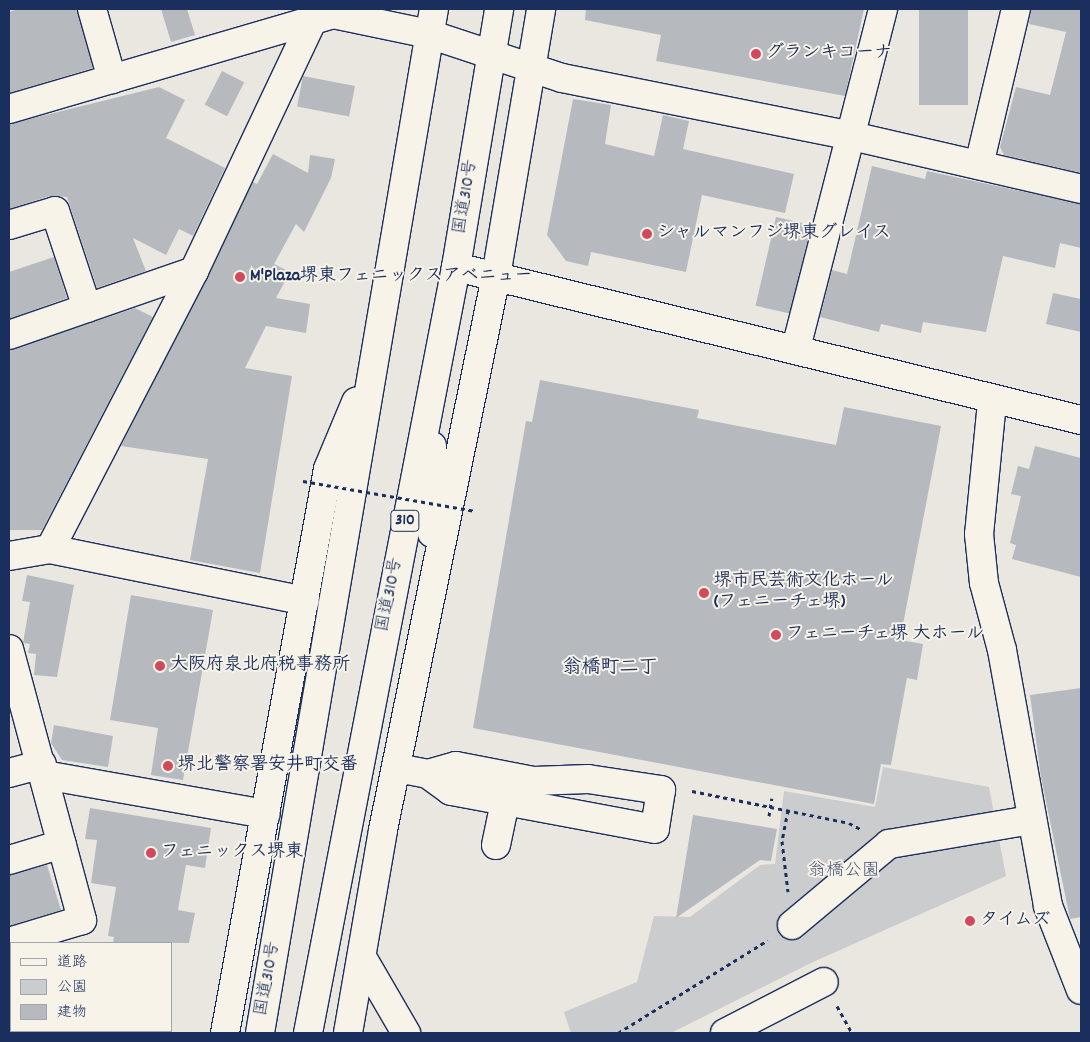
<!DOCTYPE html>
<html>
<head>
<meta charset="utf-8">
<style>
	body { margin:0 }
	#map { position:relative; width:1090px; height:1042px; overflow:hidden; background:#eae7e0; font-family:Dekko,"Klee One",sans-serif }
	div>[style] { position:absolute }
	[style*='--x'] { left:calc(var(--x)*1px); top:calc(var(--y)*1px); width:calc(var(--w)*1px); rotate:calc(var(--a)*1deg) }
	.green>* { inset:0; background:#cbcccd }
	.building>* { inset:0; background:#b6babf; transform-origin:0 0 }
	.path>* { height:3px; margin-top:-1.5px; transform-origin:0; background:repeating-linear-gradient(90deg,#1b2f5e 0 4px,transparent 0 8px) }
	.roads { filter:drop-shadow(1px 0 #1b2f5e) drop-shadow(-1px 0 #1b2f5e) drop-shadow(0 1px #1b2f5e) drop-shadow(0 -1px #1b2f5e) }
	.minor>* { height:28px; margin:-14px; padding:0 14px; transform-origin:14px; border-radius:14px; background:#f7f3e8 }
	.highway>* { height:28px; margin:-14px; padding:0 14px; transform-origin:14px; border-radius:14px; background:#f7f3e8 }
	.path-bridge>* { height:3px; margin-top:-1.5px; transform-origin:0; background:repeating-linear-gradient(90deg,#1b2f5e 0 4px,transparent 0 8px) }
	.dots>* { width:14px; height:14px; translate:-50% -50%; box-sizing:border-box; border:2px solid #f7f3e8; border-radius:50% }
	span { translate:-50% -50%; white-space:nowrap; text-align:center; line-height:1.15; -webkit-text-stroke:4px #f7f3e8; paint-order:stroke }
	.shield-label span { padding:1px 4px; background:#f7f3e8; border:1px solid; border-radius:4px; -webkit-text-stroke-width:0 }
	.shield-label { font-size:16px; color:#1b2f5e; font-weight:700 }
	.poi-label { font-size:18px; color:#1b2f5e; font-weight:700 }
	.left { translate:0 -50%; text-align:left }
	.street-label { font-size:18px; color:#1b2f5e }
	.park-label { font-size:18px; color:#47567a }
	.neighbourhood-label { font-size:19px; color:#1b2f5e; font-weight:700 }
	.frame { position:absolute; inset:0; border:10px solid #1b2f5e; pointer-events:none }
	.legend { position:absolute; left:10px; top:942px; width:162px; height:90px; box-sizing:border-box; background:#f7f3e8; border:1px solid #9fa5b1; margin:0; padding:6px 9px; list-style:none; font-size:15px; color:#1b2f5e }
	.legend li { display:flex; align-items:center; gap:10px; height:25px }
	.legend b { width:25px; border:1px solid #9fa5b1 }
</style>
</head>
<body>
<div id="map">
	<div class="green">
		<div style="clip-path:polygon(883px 767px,989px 787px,1006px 876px,813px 962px,671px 1033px,571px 1033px,564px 1012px,637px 982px,654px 916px,690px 917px,760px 865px,775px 864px,784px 791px,875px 807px)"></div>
	</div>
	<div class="building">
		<div style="clip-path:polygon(18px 9px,77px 9px,93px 68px,9px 93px,9px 12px)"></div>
		<div style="clip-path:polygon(161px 9px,187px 9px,195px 35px,171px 42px)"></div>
		<div style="clip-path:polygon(586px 9px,864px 9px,845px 96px,656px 61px,661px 35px,585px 20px)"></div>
		<div style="left:919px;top:9px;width:49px;height:96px"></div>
		<div style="clip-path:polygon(1031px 9px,1081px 9px,1081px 173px,1004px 155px,1000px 147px,1016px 87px,1050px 95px,1066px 32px,1029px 24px)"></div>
		<div style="left:222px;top:71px;width:25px;height:38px;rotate:27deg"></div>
		<div style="left:303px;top:76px;width:53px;height:31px;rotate:11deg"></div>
		<div style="clip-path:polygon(159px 87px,185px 100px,166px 138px,225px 168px,193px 236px,179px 229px,166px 255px,133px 238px,146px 271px,97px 288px,67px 197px,50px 196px,9px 209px,9px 124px)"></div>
		<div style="clip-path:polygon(573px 99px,611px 105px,605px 144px,654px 156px,663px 115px,689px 121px,683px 149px,794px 174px,785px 213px,702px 195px,686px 272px,591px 252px,588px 266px,566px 261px,547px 235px)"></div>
		<div style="clip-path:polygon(273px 154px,308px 173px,310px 155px,335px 159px,331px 178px,304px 232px,296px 224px,274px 264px,290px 272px,276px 298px,310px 304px,306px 333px,266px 326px,245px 368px,292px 376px,260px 573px,190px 560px,208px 459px,121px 446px,253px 182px,257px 184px)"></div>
		<div style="clip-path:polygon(872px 166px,925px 179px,927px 171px,1081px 204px,1081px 248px,1060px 243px,1055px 268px,1003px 256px,986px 332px,923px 322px,921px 333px,881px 324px,879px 332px,820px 317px,832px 270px,847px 274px)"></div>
		<div style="left:776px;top:217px;width:36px;height:91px;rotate:13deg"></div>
		<div style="clip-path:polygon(54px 257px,67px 298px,9px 319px,9px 272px)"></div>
		<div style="clip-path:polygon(1053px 293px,1081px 299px,1081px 332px,1046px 324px)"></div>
		<div style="clip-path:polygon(135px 308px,153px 317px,42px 530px,9px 530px,9px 350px)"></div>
		<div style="clip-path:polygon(540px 380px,699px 410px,697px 418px,836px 445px,844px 407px,941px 426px,900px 640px,923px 644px,917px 680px,907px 678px,891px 765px,881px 764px,874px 804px,473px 728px,526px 421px,532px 422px)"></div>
		<div style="clip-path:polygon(1035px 446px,1081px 458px,1081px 577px,1012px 559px,1016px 545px,1010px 543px,1021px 496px,1011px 494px,1018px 466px,1029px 469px)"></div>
		<div style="clip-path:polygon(27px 575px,74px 585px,57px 677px,34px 675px,36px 654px,28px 653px,30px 644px,23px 643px,30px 602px,22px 601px)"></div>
		<div style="clip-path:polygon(131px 595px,213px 610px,183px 780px,151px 775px,158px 728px,110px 720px)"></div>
		<div style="clip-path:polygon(1081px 688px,1081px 917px,1070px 919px,1041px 777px,1030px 695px)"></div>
		<div style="clip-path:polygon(54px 725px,113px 736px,108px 767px,62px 760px,51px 743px)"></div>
		<div style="clip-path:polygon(90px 808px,211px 828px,205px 868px,186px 865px,178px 910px,195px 913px,189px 943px,113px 943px,114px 937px,108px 936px,116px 887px,91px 883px,97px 840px,85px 839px)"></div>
		<div style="clip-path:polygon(693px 815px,777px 829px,771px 861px,760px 860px,676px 918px)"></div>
		<div style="clip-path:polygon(47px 865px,61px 910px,9px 926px,9px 875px)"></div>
	</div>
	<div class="path">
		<div style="--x:692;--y:791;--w:160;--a:11.5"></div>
		<div style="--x:849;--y:823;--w:15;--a:28"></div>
		<div style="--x:788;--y:810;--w:32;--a:101"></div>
		<div style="--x:782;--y:841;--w:51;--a:83.3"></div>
		<div style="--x:769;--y:816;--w:18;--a:-81"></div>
		<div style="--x:837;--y:1006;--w:31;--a:61"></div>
		<div style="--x:618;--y:1033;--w:176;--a:-31.8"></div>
	</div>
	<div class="roads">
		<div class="minor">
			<div style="--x:92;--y:9;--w:73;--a:74.1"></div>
			<div style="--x:9;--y:109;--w:338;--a:-16.3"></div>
			<div style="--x:333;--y:14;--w:98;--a:11.8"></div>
			<div style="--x:429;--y:34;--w:140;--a:18.3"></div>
			<div style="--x:562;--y:78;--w:296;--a:11.3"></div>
			<div style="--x:852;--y:136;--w:235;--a:13"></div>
			<div style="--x:979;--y:165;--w:160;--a:-76.7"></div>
			<div style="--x:9;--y:225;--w:48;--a:-16.9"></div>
			<div style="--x:55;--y:211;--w:102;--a:71.7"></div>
			<div style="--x:456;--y:267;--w:643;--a:13.76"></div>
			<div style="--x:9;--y:335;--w:196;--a:-19.1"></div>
			<div style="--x:796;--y:348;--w:350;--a:-75.6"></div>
			<div style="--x:992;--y:402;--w:133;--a:95.6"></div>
			<div style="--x:979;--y:534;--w:49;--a:84.2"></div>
			<div style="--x:984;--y:583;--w:69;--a:75"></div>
			<div style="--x:1002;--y:650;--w:260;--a:79.8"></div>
			<div style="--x:1048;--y:906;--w:90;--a:68.6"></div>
			<div style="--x:50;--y:549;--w:313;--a:-62.6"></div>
			<div style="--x:194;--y:271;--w:279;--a:-64.7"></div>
			<div style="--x:9;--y:556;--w:42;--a:-9.7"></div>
			<div style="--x:50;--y:549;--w:260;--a:11.5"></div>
			<div style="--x:9;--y:649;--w:281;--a:74.9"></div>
			<div style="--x:82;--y:920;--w:76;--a:163.2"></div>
			<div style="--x:397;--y:768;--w:32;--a:11"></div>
			<div style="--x:428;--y:774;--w:29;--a:-16"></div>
			<div style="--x:456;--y:766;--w:79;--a:10.9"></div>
			<div style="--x:534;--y:781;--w:54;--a:-2.1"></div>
			<div style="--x:588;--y:779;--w:74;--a:8.6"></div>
			<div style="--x:661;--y:790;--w:39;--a:99"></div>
			<div style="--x:655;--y:829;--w:208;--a:-169.4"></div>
			<div style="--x:451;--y:791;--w:29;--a:-144"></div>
			<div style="--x:9;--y:773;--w:34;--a:-15"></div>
			<div style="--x:44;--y:775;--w:225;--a:10"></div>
			<div style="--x:496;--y:845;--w:44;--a:-78.2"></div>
			<div style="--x:9;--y:860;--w:55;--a:-16.8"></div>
			<div style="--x:792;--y:925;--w:126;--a:-39.9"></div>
			<div style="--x:889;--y:844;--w:144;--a:-9.6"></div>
			<div style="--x:363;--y:959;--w:86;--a:59.8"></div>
			<div style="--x:74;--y:1031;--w:2;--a:63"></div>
			<div style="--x:725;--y:1033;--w:111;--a:-27.3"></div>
		</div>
		<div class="highway">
			<div style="--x:432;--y:533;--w:87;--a:-90"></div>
			<div style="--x:225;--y:1033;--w:573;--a:-79.65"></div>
			<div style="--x:328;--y:469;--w:73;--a:-67.3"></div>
			<div style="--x:260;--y:1033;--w:1039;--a:-80.36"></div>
			<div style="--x:308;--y:1033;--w:780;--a:-79.06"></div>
			<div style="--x:456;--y:267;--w:262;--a:-80.5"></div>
			<div style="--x:348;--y:1033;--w:206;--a:-80.2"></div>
			<div style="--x:383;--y:830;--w:565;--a:-78.47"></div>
			<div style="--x:496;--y:276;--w:271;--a:-80.4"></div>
		</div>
	</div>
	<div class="path-bridge">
		<div style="--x:303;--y:481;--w:175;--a:9.9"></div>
	</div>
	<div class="dots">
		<div style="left:756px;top:54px;background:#d1495b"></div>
		<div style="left:647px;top:234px;background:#d1495b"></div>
		<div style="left:240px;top:277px;background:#d1495b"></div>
		<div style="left:704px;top:593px;background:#d1495b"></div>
		<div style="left:776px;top:635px;background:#d1495b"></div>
		<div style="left:160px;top:666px;background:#d1495b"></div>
		<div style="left:168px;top:766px;background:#d1495b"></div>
		<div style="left:151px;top:853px;background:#d1495b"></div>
		<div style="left:970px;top:921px;background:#d1495b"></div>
	</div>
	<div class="shield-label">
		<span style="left:405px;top:521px">310</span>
	</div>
	<div class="poi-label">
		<span class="left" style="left:766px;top:54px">グランキコーナ</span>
		<span class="left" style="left:657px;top:234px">シャルマンフジ堺東グレイス</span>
		<span class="left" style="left:250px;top:277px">M'Plaza堺東フェニックスアベニュー</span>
		<span class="left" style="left:714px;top:593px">堺市民芸術文化ホール<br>(フェニーチェ堺)</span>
		<span class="left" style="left:786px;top:635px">フェニーチェ堺 大ホール</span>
		<span class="left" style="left:170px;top:666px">大阪府泉北府税事務所</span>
		<span class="left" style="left:178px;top:766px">堺北警察署安井町交番</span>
		<span class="left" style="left:161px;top:853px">フェニックス堺東</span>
		<span class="left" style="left:980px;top:921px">タイムズ</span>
	</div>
	<div class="street-label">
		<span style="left:467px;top:197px;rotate:-81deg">国道310号</span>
		<span style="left:391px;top:595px;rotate:-79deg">国道310号</span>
		<span style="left:269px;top:979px;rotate:-80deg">国道310号</span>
	</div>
	<div class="park-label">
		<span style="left:844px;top:872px">翁橋公園</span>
	</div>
	<div class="neighbourhood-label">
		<span style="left:610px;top:669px">翁橋町二丁</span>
	</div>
	<div class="frame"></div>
	<ul class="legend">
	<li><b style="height:6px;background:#f7f3e8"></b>道路</li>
	<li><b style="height:14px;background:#cbcccd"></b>公園</li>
	<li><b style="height:14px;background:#b6babf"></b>建物</li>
	</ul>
</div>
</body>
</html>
